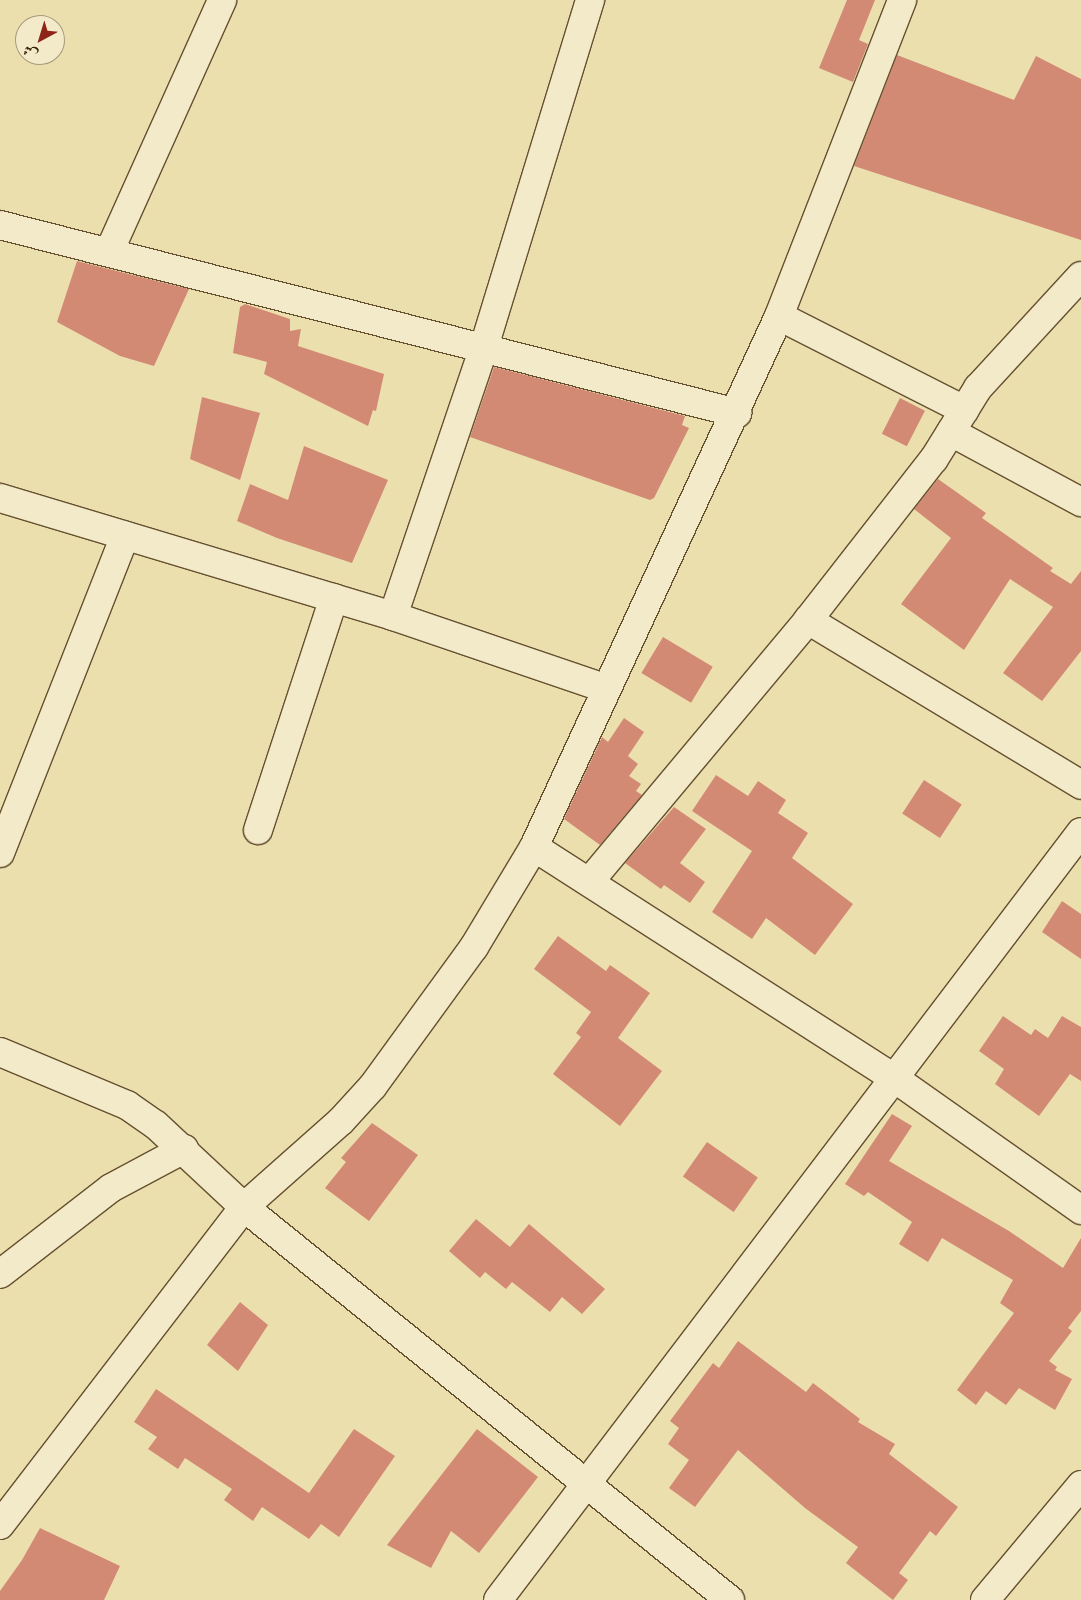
<!DOCTYPE html>
<html>
<head>
<meta charset="utf-8">
<style>
	body { margin:0 }
	#map { position:relative; width:1081px; height:1600px; overflow:hidden; background:#ecdfae; font-family:Vollkorn,Amiri,serif }
	div>[style] { position:absolute }
	[style*='--x'] { left:calc(var(--x)*1px); top:calc(var(--y)*1px); width:calc(var(--w)*1px); rotate:calc(var(--a)*1deg) }
	.building>* { inset:0; background:#d38a75; transform-origin:0 0 }
	.roads { filter:drop-shadow(1px 0 #65502f) drop-shadow(-1px 0 #65502f) drop-shadow(0 1px #65502f) drop-shadow(0 -1px #65502f) }
	.minor>* { height:28px; margin:-14px; padding:0 14px; transform-origin:14px; border-radius:14px; background:#f3eaca }
	span { translate:-50% -50%; white-space:nowrap; text-align:center; line-height:1.15; -webkit-text-stroke:4px #f3eaca; paint-order:stroke }
	.north { position:absolute; left:15px; top:15px; width:50px; height:50px; box-sizing:border-box; background:#f3eaca; border:1px solid #a89a7b; border-radius:50%; rotate:219deg; font-size:14px; font-weight:700; line-height:20px; text-align:center; color:#382105 }
	.north::after { content:''; display:block; margin:auto; width:18px; height:22px; background:#8f2418; clip-path:polygon(50% 0,100% 100%,50% 72%,0 100%) }
</style>
</head>
<body>
<div id="map">
	<div class="building">
		<div style="clip-path:polygon(847px 0,875px 0,859px 40px,868px 44px,853px 82px,819px 68px)"></div>
		<div style="clip-path:polygon(897px 55px,1014px 100px,1036px 56px,1081px 79px,1081px 240px,854px 166px)"></div>
		<div style="clip-path:polygon(77px 261px,189px 289px,154px 366px,120px 356px,57px 322px)"></div>
		<div style="clip-path:polygon(245px 304px,290px 319px,290px 331px,301px 329px,298px 346px,384px 374px,376px 411px,373px 410px,368px 426px,264px 374px,267px 362px,233px 353px,240px 307px)"></div>
		<div style="clip-path:polygon(494px 367px,685px 416px,682px 425px,689px 428px,654px 498px,650px 500px,470px 437px)"></div>
		<div style="clip-path:polygon(202px 397px,260px 413px,240px 480px,190px 459px)"></div>
		<div style="left:900px;top:398px;width:28px;height:40px;rotate:27deg"></div>
		<div style="clip-path:polygon(304px 446px,388px 480px,352px 563px,277px 538px,237px 521px,250px 484px,288px 500px)"></div>
		<div style="clip-path:polygon(938px 479px,986px 513px,982px 518px,1053px 568px,1050px 571px,1071px 584px,1081px 571px,1081px 651px,1042px 701px,1003px 673px,1053px 607px,1010px 579px,964px 650px,901px 604px,951px 538px,914px 509px)"></div>
		<div style="left:663px;top:637px;width:58px;height:42px;rotate:31deg"></div>
		<div style="clip-path:polygon(624px 718px,644px 732px,628px 756px,638px 764px,629px 776px,641px 784px,636px 791px,642px 795px,600px 845px,564px 819px,602px 737px,608px 742px)"></div>
		<div style="clip-path:polygon(716px 775px,748px 796px,758px 781px,786px 800px,778px 813px,808px 833px,792px 858px,853px 904px,815px 955px,766px 918px,752px 939px,712px 912px,752px 851px,692px 811px)"></div>
		<div style="left:924px;top:780px;width:45px;height:40px;rotate:33deg"></div>
		<div style="clip-path:polygon(674px 807px,706px 829px,680px 863px,705px 882px,690px 903px,664px 885px,661px 889px,625px 863px)"></div>
		<div style="clip-path:polygon(1062px 901px,1081px 914px,1081px 959px,1042px 932px)"></div>
		<div style="clip-path:polygon(558px 936px,606px 971px,610px 965px,650px 993px,618px 1038px,662px 1071px,620px 1126px,553px 1074px,581px 1037px,576px 1033px,591px 1012px,534px 969px)"></div>
		<div style="clip-path:polygon(1003px 1016px,1031px 1035px,1035px 1029px,1048px 1038px,1062px 1016px,1081px 1027px,1081px 1081px,1070px 1074px,1039px 1116px,995px 1084px,1004px 1069px,979px 1051px)"></div>
		<div style="clip-path:polygon(892px 1114px,912px 1126px,889px 1161px,1009px 1231px,1063px 1268px,1081px 1238px,1081px 1311px,1068px 1328px,1072px 1331px,1049px 1361px,1057px 1367px,1055px 1370px,1072px 1379px,1055px 1410px,1019px 1388px,1006px 1405px,986px 1391px,976px 1405px,957px 1390px,1014px 1313px,1000px 1303px,1013px 1280px,942px 1238px,928px 1262px,899px 1244px,912px 1222px,868px 1192px,864px 1196px,845px 1184px)"></div>
		<div style="clip-path:polygon(372px 1123px,418px 1155px,369px 1221px,325px 1188px,346px 1162px,341px 1158px)"></div>
		<div style="left:707px;top:1142px;width:62px;height:42px;rotate:35deg"></div>
		<div style="clip-path:polygon(476px 1219px,510px 1247px,529px 1224px,605px 1289px,582px 1314px,562px 1297px,550px 1312px,512px 1282px,506px 1289px,485px 1272px,480px 1278px,449px 1251px)"></div>
		<div style="clip-path:polygon(240px 1302px,268px 1325px,238px 1371px,207px 1345px)"></div>
		<div style="clip-path:polygon(738px 1341px,806px 1392px,813px 1383px,860px 1419px,858px 1422px,895px 1444px,889px 1454px,958px 1507px,936px 1536px,930px 1531px,899px 1573px,908px 1580px,893px 1600px,846px 1563px,858px 1547px,805px 1508px,738px 1450px,695px 1507px,669px 1488px,689px 1460px,668px 1444px,679px 1428px,670px 1421px,713px 1363px,719px 1368px)"></div>
		<div style="clip-path:polygon(156px 1389px,309px 1493px,354px 1429px,395px 1456px,339px 1537px,321px 1524px,309px 1539px,262px 1507px,253px 1521px,224px 1500px,232px 1489px,185px 1458px,178px 1469px,148px 1449px,157px 1437px,134px 1422px)"></div>
		<div style="clip-path:polygon(477px 1429px,538px 1477px,479px 1553px,451px 1531px,431px 1568px,387px 1545px)"></div>
		<div style="clip-path:polygon(40px 1528px,120px 1566px,104px 1600px,0 1600px,0 1591px,22px 1560px)"></div>
	</div>
	<div class="roads">
		<div class="minor">
			<div style="--x:0;--y:225;--w:761;--a:14.31"></div>
			<div style="--x:109;--y:252;--w:276;--a:-65.8"></div>
			<div style="--x:779;--y:316;--w:208;--a:26.9"></div>
			<div style="--x:951;--y:432;--w:148;--a:28.3"></div>
			<div style="--x:0;--y:498;--w:410;--a:16.7"></div>
			<div style="--x:393;--y:616;--w:224;--a:18.8"></div>
			<div style="--x:393;--y:616;--w:284;--a:-71.3"></div>
			<div style="--x:484;--y:347;--w:363;--a:-73"></div>
			<div style="--x:808;--y:620;--w:319;--a:31.1"></div>
			<div style="--x:258;--y:830;--w:244;--a:-71.9"></div>
			<div style="--x:534;--y:847;--w:428;--a:32.7"></div>
			<div style="--x:894;--y:1078;--w:229;--a:35.2"></div>
			<div style="--x:0;--y:853;--w:341;--a:-68.5"></div>
			<div style="--x:590;--y:881;--w:340;--a:-50.1"></div>
			<div style="--x:808;--y:620;--w:204;--a:-52"></div>
			<div style="--x:934;--y:459;--w:84;--a:-58.2"></div>
			<div style="--x:978;--y:388;--w:152;--a:-47.4"></div>
			<div style="--x:0;--y:1052;--w:138;--a:22.7"></div>
			<div style="--x:127;--y:1105;--w:35;--a:35"></div>
			<div style="--x:156;--y:1125;--w:120;--a:43"></div>
			<div style="--x:244;--y:1207;--w:625;--a:38.96"></div>
			<div style="--x:0;--y:1274;--w:140;--a:-37.8"></div>
			<div style="--x:111;--y:1188;--w:83;--a:-28.1"></div>
			<div style="--x:0;--y:1525;--w:401;--a:-52.5"></div>
			<div style="--x:244;--y:1207;--w:130;--a:-41.6"></div>
			<div style="--x:341;--y:1121;--w:47;--a:-47.6"></div>
			<div style="--x:373;--y:1086;--w:172;--a:-54"></div>
			<div style="--x:474;--y:947;--w:117;--a:-59"></div>
			<div style="--x:534;--y:847;--w:585;--a:-65.23"></div>
			<div style="--x:779;--y:316;--w:339;--a:-68.7"></div>
			<div style="--x:498;--y:1600;--w:964;--a:-52.8"></div>
			<div style="--x:985;--y:1600;--w:150;--a:-50.1"></div>
		</div>
	</div>
	<div class="north">ش</div>
</div>
</body>
</html>
